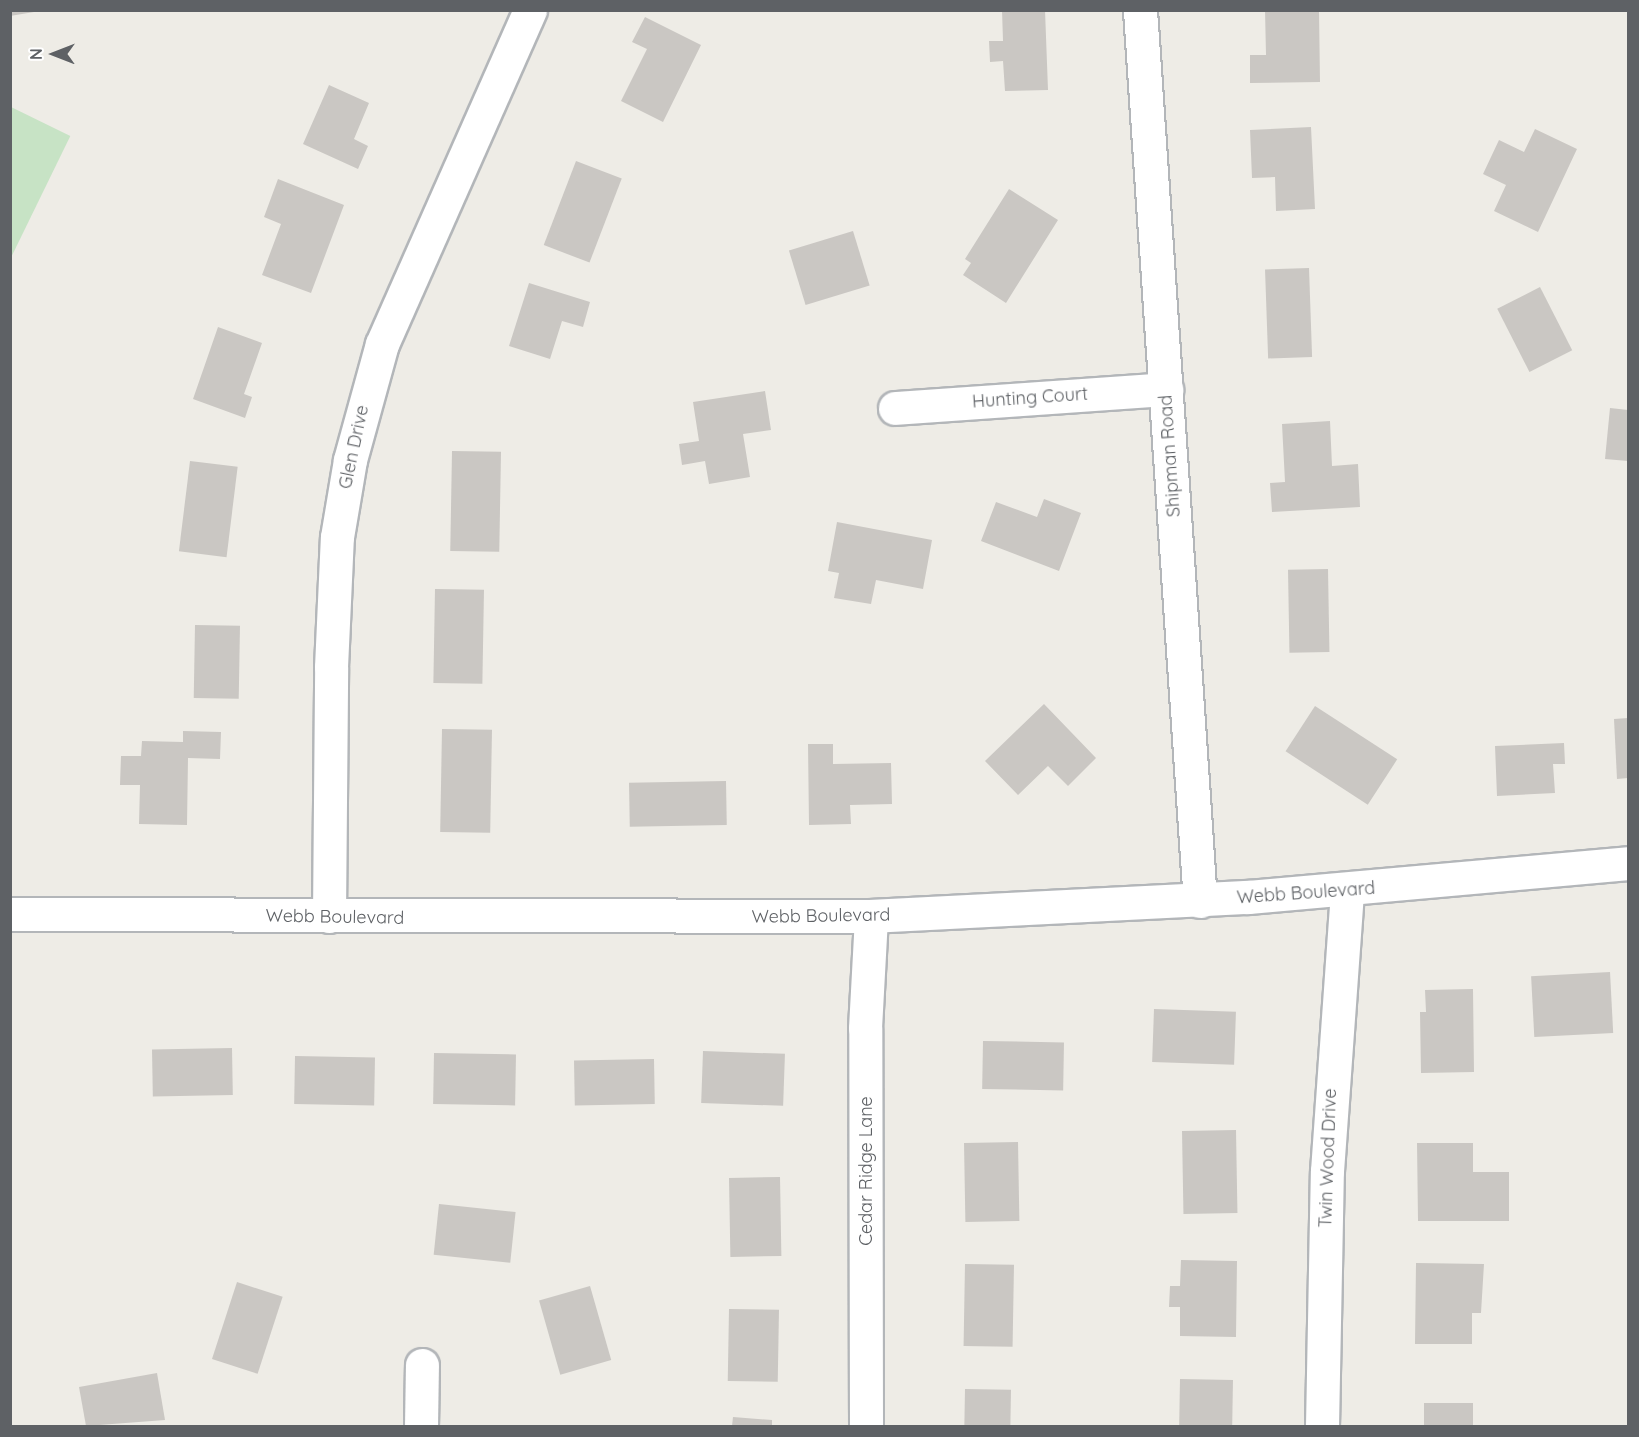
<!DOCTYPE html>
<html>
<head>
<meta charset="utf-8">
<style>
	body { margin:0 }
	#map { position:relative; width:1639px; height:1437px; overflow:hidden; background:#eeece6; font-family:Quicksand,sans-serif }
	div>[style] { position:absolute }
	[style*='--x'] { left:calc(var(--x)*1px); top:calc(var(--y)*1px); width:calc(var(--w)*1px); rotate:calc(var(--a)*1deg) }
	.green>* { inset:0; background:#c7e3c5; transform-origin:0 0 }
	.building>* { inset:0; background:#cac7c3; transform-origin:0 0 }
	.roads { filter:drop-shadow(2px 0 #b3b6b9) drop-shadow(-2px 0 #b3b6b9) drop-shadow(0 2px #b3b6b9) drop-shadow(0 -2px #b3b6b9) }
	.minor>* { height:33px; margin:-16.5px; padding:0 16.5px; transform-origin:16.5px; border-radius:16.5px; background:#fff }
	span { translate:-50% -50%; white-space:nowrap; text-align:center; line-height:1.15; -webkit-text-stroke:4.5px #fff; paint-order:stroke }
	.street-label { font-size:18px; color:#5e6165 }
	.frame { position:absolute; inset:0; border:12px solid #5e6165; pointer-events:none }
	.north { position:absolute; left:24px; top:24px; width:60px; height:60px; -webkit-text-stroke:4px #fff; paint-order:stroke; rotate:270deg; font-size:16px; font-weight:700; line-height:24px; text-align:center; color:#5e6165 }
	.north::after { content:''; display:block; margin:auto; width:21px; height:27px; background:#5e6165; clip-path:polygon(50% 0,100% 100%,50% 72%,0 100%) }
</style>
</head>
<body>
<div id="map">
	<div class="green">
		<div style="left:11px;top:107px;width:66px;height:779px;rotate:26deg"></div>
	</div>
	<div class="building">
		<div style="clip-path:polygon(10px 10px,34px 10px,34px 12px,10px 16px)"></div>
		<div style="clip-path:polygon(1002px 10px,1045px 10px,1048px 90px,1005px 91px,1003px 61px,990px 62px,989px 41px,1003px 41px)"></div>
		<div style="clip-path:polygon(1265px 10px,1319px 10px,1320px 82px,1250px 83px,1250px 55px,1266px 55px)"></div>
		<div style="clip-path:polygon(645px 17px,701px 45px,663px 122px,621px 101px,647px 49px,632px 42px)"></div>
		<div style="clip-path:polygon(329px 85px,369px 103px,354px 139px,368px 146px,358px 169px,303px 144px)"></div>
		<div style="clip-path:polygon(1311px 127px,1315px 209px,1276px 211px,1275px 177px,1252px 178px,1250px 130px)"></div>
		<div style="clip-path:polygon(1535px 129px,1577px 149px,1538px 232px,1494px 211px,1506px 185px,1483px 174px,1499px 140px,1524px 152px)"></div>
		<div style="left:576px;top:161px;width:49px;height:90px;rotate:21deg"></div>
		<div style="clip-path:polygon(278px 179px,344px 205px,311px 293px,262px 275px,281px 224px,264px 217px)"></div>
		<div style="clip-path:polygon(1009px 189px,1058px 220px,1006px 303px,963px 275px,971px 263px,965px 259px)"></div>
		<div style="left:853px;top:231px;width:57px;height:67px;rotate:73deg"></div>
		<div style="left:1309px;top:268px;width:89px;height:44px;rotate:88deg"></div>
		<div style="clip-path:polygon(529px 283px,590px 302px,583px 327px,562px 321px,550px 359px,509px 346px)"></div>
		<div style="left:1540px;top:287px;width:71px;height:48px;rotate:63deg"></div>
		<div style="clip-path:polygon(218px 327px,262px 343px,244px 394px,252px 397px,245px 418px,193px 399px)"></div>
		<div style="clip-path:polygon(765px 391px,771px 430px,743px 434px,750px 477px,709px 484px,705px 461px,682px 465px,679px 444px,699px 441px,693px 402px)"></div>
		<div style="clip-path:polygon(1610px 408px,1628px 410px,1628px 461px,1605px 459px)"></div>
		<div style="clip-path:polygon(1330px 421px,1332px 466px,1358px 464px,1360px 507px,1272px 512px,1270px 483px,1285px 482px,1282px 424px)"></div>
		<div style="left:452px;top:451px;width:49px;height:100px;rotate:1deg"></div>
		<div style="left:190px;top:461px;width:48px;height:91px;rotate:7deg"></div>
		<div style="clip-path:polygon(1044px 499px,1081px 513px,1059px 571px,981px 541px,996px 502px,1037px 517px)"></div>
		<div style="clip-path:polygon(837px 522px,932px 540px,923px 589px,876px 580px,871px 604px,834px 598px,839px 573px,828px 571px)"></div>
		<div style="left:1328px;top:569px;width:83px;height:40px;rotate:89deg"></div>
		<div style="left:435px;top:589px;width:49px;height:94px;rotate:1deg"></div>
		<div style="left:195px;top:625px;width:45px;height:73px;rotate:1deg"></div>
		<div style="clip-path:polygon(1044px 704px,1096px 758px,1068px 786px,1048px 766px,1018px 795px,985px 761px)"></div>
		<div style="left:1315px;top:706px;width:98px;height:54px;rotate:33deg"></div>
		<div style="clip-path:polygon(1628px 718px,1628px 778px,1617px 779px,1614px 719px)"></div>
		<div style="left:442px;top:729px;width:50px;height:103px;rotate:1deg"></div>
		<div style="clip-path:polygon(183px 731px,221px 732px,220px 759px,188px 758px,187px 825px,139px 824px,140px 785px,120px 785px,121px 756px,141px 756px,142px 741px,183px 742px)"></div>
		<div style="clip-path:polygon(1564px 743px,1565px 764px,1553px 764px,1555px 793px,1497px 796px,1495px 746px)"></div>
		<div style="clip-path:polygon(808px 744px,833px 744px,833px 764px,891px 763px,892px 804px,850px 805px,851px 824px,809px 825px)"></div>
		<div style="left:726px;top:781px;width:44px;height:97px;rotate:89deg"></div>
		<div style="left:1610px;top:972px;width:61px;height:79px;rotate:87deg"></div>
		<div style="clip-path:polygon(1473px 989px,1474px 1072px,1421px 1073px,1420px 1012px,1426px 1012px,1425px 990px)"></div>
		<div style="left:1154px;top:1009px;width:82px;height:53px;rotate:2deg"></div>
		<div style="left:983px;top:1041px;width:81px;height:48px;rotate:1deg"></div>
		<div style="left:232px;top:1048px;width:47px;height:80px;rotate:89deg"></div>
		<div style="left:703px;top:1051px;width:82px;height:52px;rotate:2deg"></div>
		<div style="left:434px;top:1053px;width:82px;height:51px;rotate:1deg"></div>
		<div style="left:295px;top:1056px;width:80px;height:48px;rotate:1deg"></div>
		<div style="left:654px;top:1059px;width:45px;height:80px;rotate:89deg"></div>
		<div style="left:1236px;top:1130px;width:83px;height:54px;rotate:89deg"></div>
		<div style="left:1018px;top:1142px;width:79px;height:54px;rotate:89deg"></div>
		<div style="clip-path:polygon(1417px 1143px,1473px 1143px,1473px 1172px,1509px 1172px,1509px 1221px,1418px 1221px)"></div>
		<div style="left:780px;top:1177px;width:79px;height:51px;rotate:89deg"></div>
		<div style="left:439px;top:1204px;width:77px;height:51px;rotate:6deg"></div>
		<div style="clip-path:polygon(1181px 1260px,1237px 1261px,1236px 1337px,1180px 1336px,1180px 1307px,1169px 1307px,1170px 1286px,1180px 1286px)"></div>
		<div style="clip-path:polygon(1416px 1263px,1484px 1264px,1481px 1313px,1472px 1313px,1472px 1344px,1415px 1344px)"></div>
		<div style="left:965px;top:1264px;width:49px;height:82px;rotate:1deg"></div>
		<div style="left:237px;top:1282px;width:48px;height:81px;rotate:18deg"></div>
		<div style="left:590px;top:1286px;width:77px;height:53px;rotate:74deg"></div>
		<div style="left:729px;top:1309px;width:50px;height:72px;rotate:1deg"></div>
		<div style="clip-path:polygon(157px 1373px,165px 1420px,86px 1426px,79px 1387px)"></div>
		<div style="left:1180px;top:1379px;width:53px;height:47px;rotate:1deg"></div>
		<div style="left:965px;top:1389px;width:46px;height:37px;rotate:1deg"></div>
		<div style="left:1424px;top:1403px;width:49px;height:23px"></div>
		<div style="clip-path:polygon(733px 1417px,772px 1420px,772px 1426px,732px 1426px)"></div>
	</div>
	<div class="roads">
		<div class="minor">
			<div style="--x:1140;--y:10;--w:893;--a:86.15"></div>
			<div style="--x:895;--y:408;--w:272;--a:-4"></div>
			<div style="--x:10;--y:914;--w:861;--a:0.13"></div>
			<div style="--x:871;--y:916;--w:377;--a:-2.9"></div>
			<div style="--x:1248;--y:897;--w:382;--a:-5.1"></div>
			<div style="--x:329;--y:916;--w:249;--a:-89.5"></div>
			<div style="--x:331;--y:667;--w:130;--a:-87.4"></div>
			<div style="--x:337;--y:537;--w:78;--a:-80.4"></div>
			<div style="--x:350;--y:460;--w:120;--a:-74.6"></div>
			<div style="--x:382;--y:344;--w:365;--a:-66.1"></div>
			<div style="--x:421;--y:1426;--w:61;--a:-89.1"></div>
			<div style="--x:866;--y:1426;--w:398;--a:-90.1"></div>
			<div style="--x:865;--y:1028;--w:112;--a:-86.9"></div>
			<div style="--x:1322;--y:1426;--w:255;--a:-88.9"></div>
			<div style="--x:1327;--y:1171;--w:282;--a:-85.9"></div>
		</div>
	</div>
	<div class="street-label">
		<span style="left:1030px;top:398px;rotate:-4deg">Hunting Court</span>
		<span style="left:354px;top:447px;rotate:-78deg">Glen Drive</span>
		<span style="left:1170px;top:456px;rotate:-94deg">Shipman Road</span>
		<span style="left:1306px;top:893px;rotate:-4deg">Webb Boulevard</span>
		<span style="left:821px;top:916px;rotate:-1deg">Webb Boulevard</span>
		<span style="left:335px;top:917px;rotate:1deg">Webb Boulevard</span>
		<span style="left:1328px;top:1158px;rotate:-88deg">Twin Wood Drive</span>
		<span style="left:866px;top:1171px;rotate:-90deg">Cedar Ridge Lane</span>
	</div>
	<div class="frame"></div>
	<div class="north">N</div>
</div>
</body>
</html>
